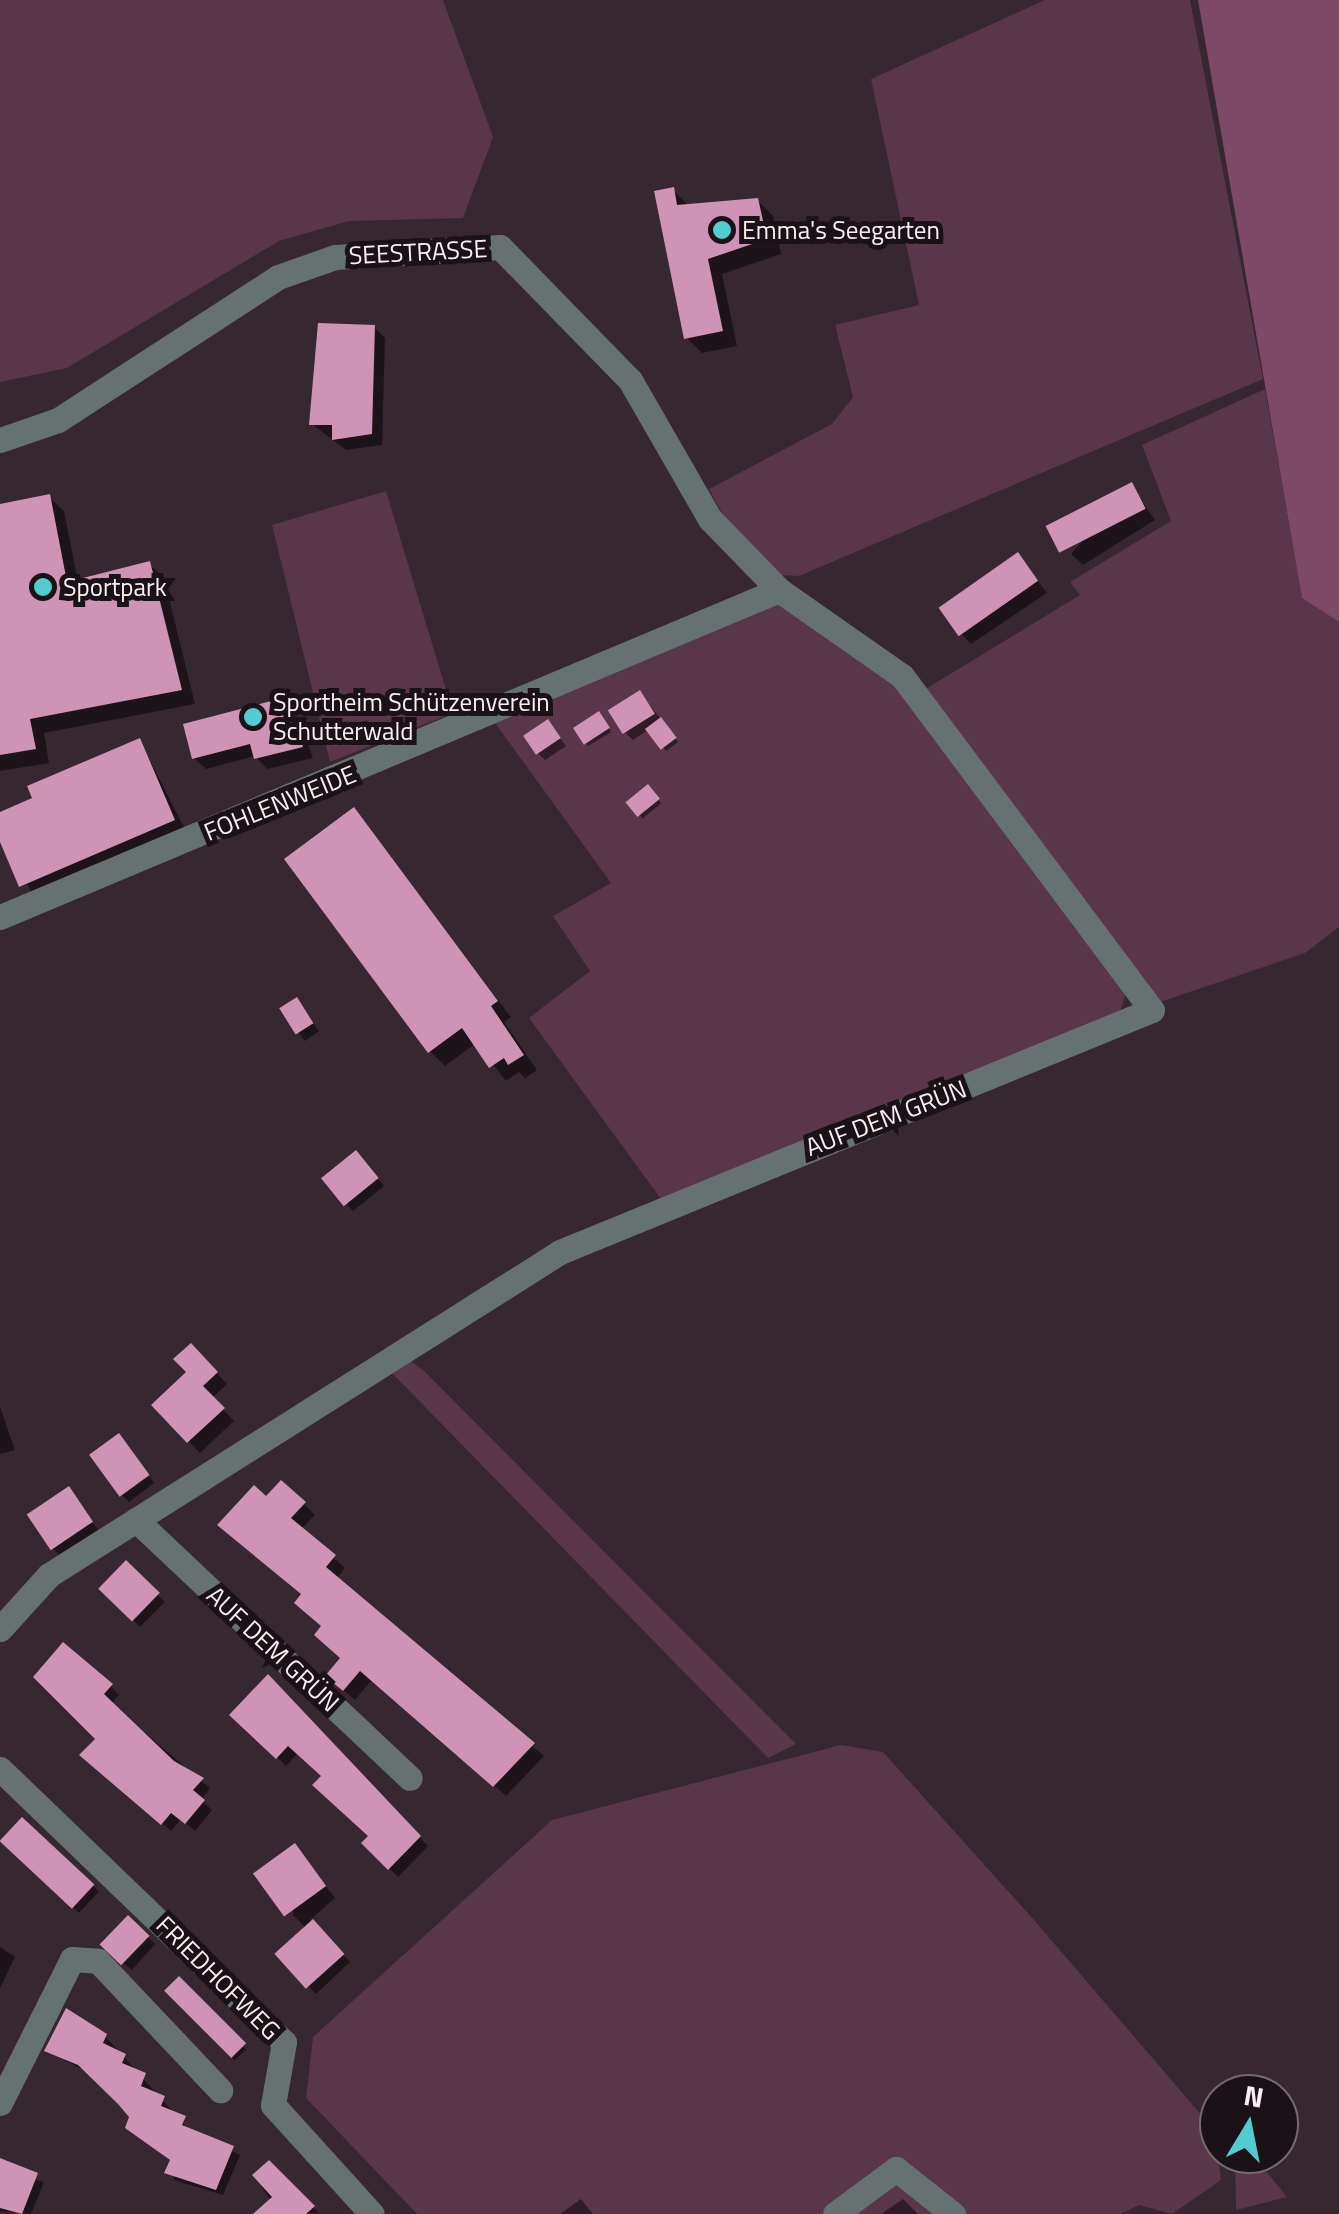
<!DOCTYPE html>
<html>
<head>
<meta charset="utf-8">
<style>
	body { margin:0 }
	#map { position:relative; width:1339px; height:2214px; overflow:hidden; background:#372730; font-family:"Titillium Web",sans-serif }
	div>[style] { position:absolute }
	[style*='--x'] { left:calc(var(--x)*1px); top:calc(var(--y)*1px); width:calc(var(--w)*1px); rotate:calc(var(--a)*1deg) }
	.green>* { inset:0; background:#59364a }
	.forest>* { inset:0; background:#7e4967 }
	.shadow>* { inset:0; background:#0007; transform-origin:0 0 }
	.building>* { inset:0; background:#cf94b5; transform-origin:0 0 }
	.minor>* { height:25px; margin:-12.5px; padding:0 12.5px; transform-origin:12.5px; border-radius:12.5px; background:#667171 }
	.dots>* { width:28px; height:28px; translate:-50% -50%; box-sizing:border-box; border:5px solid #1a1216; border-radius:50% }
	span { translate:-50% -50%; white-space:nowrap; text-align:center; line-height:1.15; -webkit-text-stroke:10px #1a1216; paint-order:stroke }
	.poi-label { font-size:25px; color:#faeff4 }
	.left { translate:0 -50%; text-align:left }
	.street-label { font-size:25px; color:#faeff4 }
	.north { position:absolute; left:1199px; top:2074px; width:100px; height:100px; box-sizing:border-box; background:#1a1216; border:2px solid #746a6f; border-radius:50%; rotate:10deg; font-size:28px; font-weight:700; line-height:40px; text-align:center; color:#faeff4 }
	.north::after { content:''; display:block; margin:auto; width:35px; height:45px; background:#52ccd0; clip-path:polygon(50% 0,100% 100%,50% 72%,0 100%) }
</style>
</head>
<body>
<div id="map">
	<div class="green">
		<div style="clip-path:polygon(0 0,443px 0,493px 137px,463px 218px,349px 221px,279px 241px,67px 368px,0 382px)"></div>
		<div style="clip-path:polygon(1045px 0,1190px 0,1263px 379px,799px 576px,779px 575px,732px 531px,709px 489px,832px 424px,853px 397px,835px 325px,919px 305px,871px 79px)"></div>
		<div style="clip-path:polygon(1265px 389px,1302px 597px,1339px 622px,1339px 927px,1305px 953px,1160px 1002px,924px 690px,1080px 595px,1070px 582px,1171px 521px,1142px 445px)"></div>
		<div style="clip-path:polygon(386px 491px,453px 713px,330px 762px,272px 525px)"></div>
		<div style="clip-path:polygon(782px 600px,894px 682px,1126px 993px,1119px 1015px,661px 1199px,529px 1018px,590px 971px,553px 916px,611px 883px,493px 720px)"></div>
		<div style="clip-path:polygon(407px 1359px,422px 1369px,796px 1744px,768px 1758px,387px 1368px)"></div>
		<div style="clip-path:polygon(841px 1745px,883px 1752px,1034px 1920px,1215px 2131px,1221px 2180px,1172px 2214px,1139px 2205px,1120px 2214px,417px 2214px,306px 2098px,313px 2037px,552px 1820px)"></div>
		<div style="clip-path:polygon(1235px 2154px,1252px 2154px,1287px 2197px,1236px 2210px)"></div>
	</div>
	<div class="forest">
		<div style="clip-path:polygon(1198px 0,1339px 0,1339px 622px,1302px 598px)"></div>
	</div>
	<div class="shadow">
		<div style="clip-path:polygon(673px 190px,688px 205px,757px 200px,773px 216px,781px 254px,722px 274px,737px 346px,702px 353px,686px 337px)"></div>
		<div style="clip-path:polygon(374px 327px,385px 338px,382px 445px,346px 450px,312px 424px)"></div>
		<div style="clip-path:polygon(1131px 485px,1155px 520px,1083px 565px,1071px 554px)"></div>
		<div style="clip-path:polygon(49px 497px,64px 511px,78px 582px,149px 564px,164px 578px,195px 704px,44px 733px,49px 763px,0 771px,0 507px)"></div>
		<div style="clip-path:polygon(1018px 555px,1047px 593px,971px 644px,960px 633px)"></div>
		<div style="clip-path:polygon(289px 698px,313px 758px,267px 769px,255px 756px,206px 769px,194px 758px)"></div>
		<div style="clip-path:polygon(646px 700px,678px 742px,666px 751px,649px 729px,633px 740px,626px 733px)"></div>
		<div style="clip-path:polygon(602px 717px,611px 732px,588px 746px,576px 728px)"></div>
		<div style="clip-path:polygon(548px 722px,566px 746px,545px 760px,538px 753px)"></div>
		<div style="clip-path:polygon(140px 741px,188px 835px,36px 900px,0 836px,0 815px)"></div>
		<div style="left:648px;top:787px;width:21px;height:24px;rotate:51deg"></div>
		<div style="clip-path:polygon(353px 810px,511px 1017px,504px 1022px,537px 1070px,525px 1078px,519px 1072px,506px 1081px,476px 1043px,445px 1066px,430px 1051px)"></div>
		<div style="left:297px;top:1000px;width:38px;height:17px;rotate:55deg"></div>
		<div style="clip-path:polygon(363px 1161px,384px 1186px,353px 1211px,347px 1205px)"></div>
		<div style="clip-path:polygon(191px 1346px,227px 1384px,212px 1398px,234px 1421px,200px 1453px,154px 1405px,190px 1372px)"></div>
		<div style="clip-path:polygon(0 1407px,15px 1450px,0 1454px)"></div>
		<div style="clip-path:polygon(126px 1443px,154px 1483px,129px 1502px,122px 1495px)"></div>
		<div style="clip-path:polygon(69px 1489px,98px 1530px,59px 1555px,52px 1548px)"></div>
		<div style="clip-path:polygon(266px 1500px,304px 1504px,315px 1515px,301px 1529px,345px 1568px,336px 1579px,544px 1756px,506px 1796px,372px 1680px,355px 1700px,339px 1686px,343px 1659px,303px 1595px)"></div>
		<div style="left:126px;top:1563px;width:55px;height:35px;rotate:45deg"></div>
		<div style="clip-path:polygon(36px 1677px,111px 1686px,119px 1695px,111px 1704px,210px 1788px,201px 1800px,212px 1810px,195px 1831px,181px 1819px,171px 1831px,91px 1763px,98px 1739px)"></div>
		<div style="clip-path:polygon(268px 1678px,428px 1846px,398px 1877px,364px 1843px,371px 1836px,324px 1776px,298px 1753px,286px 1766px,232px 1715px)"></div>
		<div style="left:22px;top:1820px;width:105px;height:29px;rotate:43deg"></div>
		<div style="clip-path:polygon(295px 1846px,335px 1898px,310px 1920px,350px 1962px,316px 1994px,279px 1955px,307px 1929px,293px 1915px)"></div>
		<div style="clip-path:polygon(128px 1918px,155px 1944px,132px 1970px,111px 1952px)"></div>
		<div style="clip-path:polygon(0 1947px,15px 1957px,0 1988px)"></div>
		<div style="left:178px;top:1979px;width:98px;height:16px;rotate:46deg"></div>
		<div style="clip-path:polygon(105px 2036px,190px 2131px,240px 2155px,223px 2195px,174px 2180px,172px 2162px,128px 2128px,132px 2116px,88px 2072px,47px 2051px)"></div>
		<div style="clip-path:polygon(269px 2164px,319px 2213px,279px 2214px,255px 2176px)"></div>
		<div style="clip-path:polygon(0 2171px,44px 2182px,31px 2214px,0 2211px)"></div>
		<div style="clip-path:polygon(581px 2199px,593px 2214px,560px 2214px)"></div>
		<div style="clip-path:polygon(903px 2199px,918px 2214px,881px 2214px)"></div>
	</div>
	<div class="building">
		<div style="clip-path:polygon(674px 187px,677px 205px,758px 198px,767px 239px,708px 259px,723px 331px,684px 339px,654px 191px)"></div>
		<div style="clip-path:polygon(318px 323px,375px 325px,372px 434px,332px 440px,332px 425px,309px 425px)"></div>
		<div style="left:1132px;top:482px;width:30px;height:97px;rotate:63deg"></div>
		<div style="clip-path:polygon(50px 494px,67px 582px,150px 561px,182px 690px,30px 719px,36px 749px,0 755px,0 504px)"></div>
		<div style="left:1018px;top:552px;width:35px;height:97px;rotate:55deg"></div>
		<div style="left:640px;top:690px;width:28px;height:38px;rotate:58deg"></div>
		<div style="clip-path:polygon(290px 696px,303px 747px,254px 759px,250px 744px,192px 759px,183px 724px)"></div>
		<div style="left:599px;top:711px;width:20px;height:31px;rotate:57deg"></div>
		<div style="left:661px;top:717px;width:26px;height:20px;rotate:53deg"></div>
		<div style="left:548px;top:719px;width:23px;height:30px;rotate:56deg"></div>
		<div style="clip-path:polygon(140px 738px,175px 820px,19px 887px,0 842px,0 812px,32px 798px,27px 786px)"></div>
		<div style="left:648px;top:784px;width:19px;height:29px;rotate:51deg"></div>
		<div style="clip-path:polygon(354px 807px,498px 1001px,491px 1006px,524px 1055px,508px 1065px,504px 1058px,489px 1068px,462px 1028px,428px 1053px,284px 859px)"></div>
		<div style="left:297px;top:997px;width:31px;height:21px;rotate:58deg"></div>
		<div style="left:356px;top:1150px;width:36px;height:45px;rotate:51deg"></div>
		<div style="clip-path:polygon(191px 1343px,218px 1372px,203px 1386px,225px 1408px,187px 1443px,151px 1405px,186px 1372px,173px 1359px)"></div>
		<div style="left:119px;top:1433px;width:52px;height:37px;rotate:54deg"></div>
		<div style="clip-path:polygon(281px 1480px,306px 1502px,291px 1518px,336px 1555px,326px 1567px,535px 1743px,493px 1787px,360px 1671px,343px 1691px,325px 1676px,340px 1658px,314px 1635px,321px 1626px,294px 1603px,301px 1594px,217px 1525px,254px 1485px,266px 1496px)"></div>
		<div style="left:69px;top:1486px;width:43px;height:51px;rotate:56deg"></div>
		<div style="left:126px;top:1560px;width:47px;height:40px;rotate:44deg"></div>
		<div style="clip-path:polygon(63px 1642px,113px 1684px,104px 1694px,174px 1761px,204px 1778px,193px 1790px,205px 1800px,185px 1824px,171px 1813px,161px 1825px,79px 1755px,95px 1739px,33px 1677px)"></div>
		<div style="clip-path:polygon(268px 1674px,421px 1836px,388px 1870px,361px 1843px,368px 1836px,312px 1785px,321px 1776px,288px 1746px,276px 1759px,229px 1715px)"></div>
		<div style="left:22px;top:1817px;width:99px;height:33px;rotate:43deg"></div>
		<div style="left:295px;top:1843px;width:53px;height:52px;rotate:54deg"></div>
		<div style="left:128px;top:1915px;width:30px;height:41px;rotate:44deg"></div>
		<div style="left:313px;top:1919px;width:47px;height:52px;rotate:48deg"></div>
		<div style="left:179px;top:1976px;width:95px;height:21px;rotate:45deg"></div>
		<div style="clip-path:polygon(66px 2008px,107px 2034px,103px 2043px,126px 2054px,122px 2063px,146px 2073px,141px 2086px,165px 2096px,161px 2106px,186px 2116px,182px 2125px,234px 2146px,216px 2190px,164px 2173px,170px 2160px,125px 2128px,129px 2117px,118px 2104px,78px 2065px,44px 2051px)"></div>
		<div style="clip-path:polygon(0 2158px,38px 2173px,22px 2214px,0 2208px)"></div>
		<div style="clip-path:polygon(269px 2160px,315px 2206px,306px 2214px,253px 2214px,272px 2197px,252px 2175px)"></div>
	</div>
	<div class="minor">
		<div style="--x:0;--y:440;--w:61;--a:-19"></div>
		<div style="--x:58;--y:420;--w:262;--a:-33"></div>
		<div style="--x:278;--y:277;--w:60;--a:-19.3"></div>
		<div style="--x:335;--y:257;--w:165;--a:-3.5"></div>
		<div style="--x:500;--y:247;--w:186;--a:45.7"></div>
		<div style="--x:630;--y:380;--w:160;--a:60.1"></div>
		<div style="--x:710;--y:519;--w:99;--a:45.8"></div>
		<div style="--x:779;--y:590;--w:150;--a:35"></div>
		<div style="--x:902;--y:676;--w:417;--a:53.2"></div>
		<div style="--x:1152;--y:1010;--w:640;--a:157.77"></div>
		<div style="--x:560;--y:1252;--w:605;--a:147.7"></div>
		<div style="--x:49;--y:1575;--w:73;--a:132.2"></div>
		<div style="--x:0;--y:917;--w:845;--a:-22.77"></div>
		<div style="--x:136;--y:1520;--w:376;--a:43.3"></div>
		<div style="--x:0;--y:1769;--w:394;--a:43.9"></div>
		<div style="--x:284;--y:2042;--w:64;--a:99.9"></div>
		<div style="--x:273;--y:2105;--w:147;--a:47.8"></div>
		<div style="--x:0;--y:2103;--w:161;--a:-63.4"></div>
		<div style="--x:72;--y:1959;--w:26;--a:4"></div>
		<div style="--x:98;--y:1961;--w:178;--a:46.6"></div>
		<div style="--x:835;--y:2214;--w:76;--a:-36.4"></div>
		<div style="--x:896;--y:2169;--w:73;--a:38.3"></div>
	</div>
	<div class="dots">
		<div style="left:722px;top:230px;background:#52ccd0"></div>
		<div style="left:43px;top:587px;background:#52ccd0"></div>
		<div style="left:253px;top:717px;background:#52ccd0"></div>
	</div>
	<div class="poi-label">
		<span class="left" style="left:742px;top:230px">Emma's Seegarten</span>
		<span class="left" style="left:63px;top:587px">Sportpark</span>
		<span class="left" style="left:273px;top:717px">Sportheim Schützenverein<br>Schutterwald</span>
	</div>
	<div class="street-label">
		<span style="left:418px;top:252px;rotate:-3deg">SEESTRASSE</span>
		<span style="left:280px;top:803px;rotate:-22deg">FOHLENWEIDE</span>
		<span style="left:886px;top:1118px;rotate:-21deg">AUF DEM GRÜN</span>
		<span style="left:273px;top:1649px;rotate:43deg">AUF DEM GRÜN</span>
		<span style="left:218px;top:1978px;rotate:45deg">FRIEDHOFWEG</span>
	</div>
	<div class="north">N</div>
</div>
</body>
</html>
